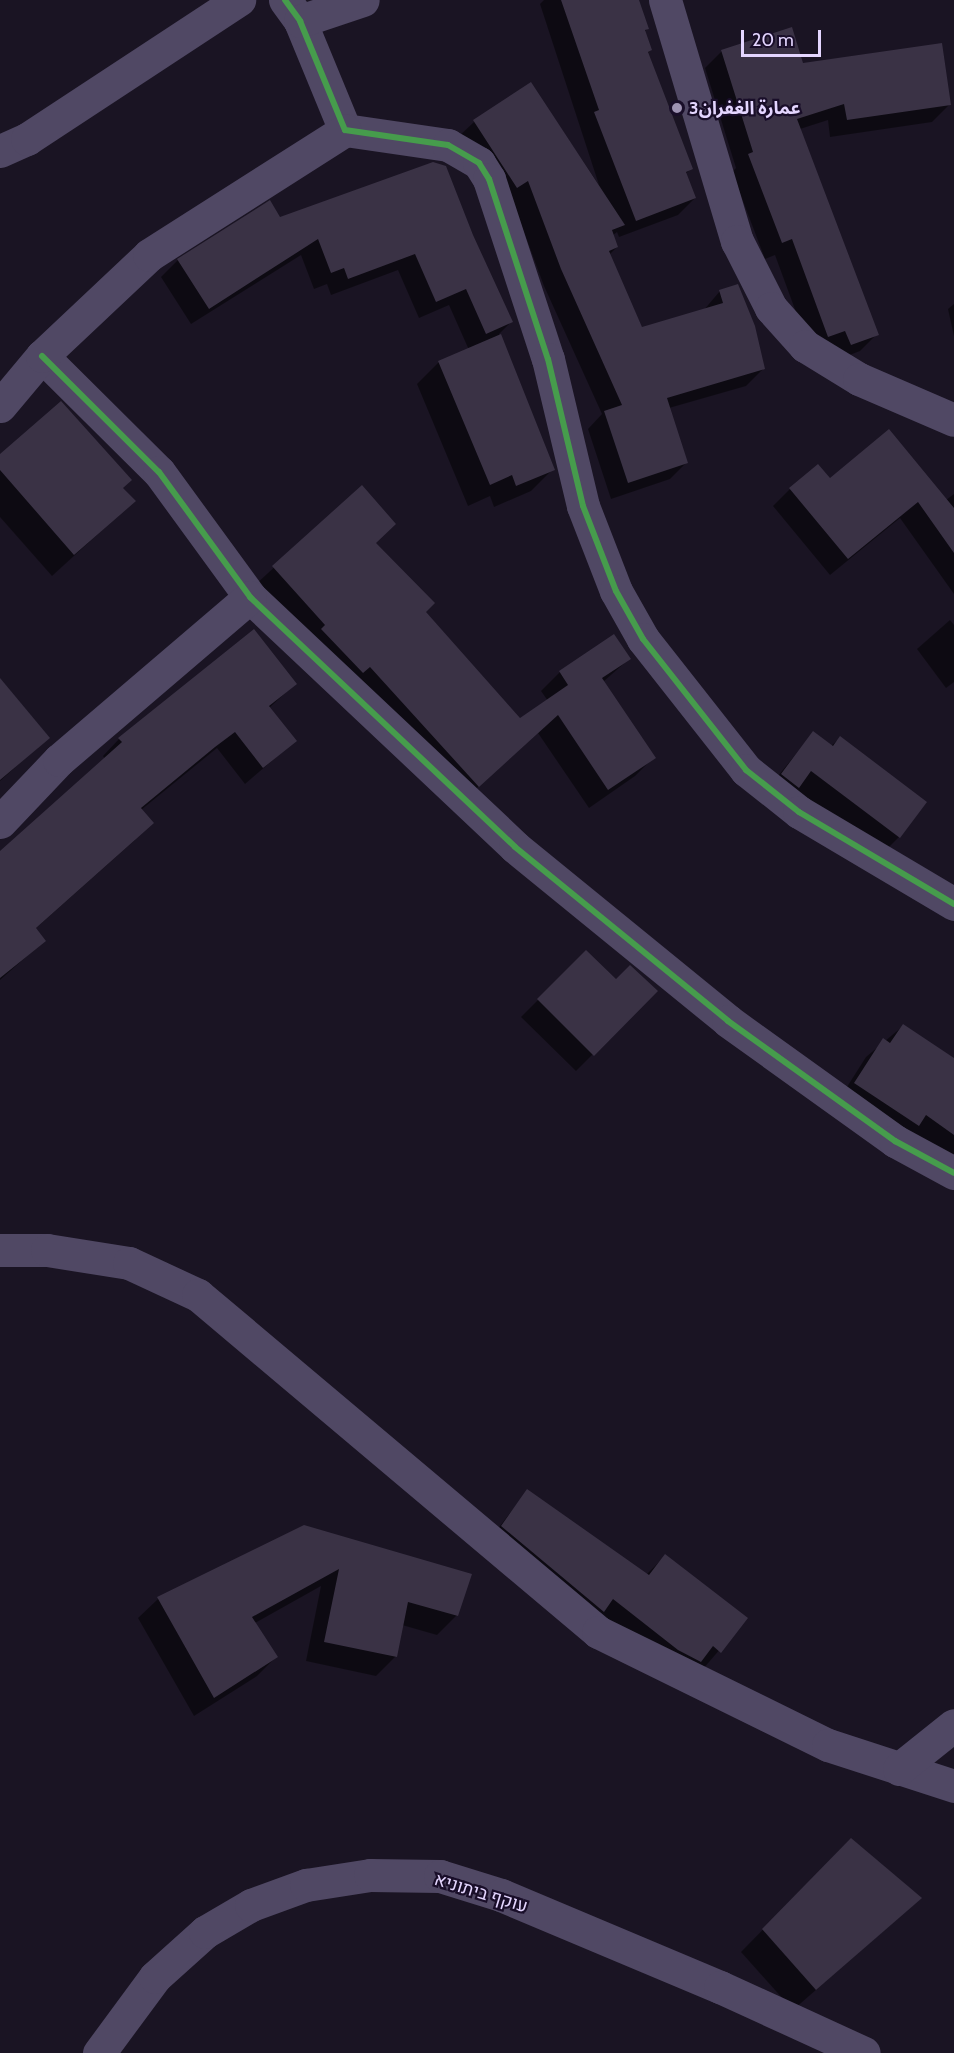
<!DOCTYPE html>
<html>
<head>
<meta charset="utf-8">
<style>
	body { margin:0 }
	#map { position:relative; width:954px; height:2053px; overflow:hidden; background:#1a1423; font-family:Cabin,"Noto Sans Arabic",Heebo,sans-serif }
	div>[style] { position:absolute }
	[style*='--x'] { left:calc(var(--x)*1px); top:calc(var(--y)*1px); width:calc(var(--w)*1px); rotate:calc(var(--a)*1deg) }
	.shadow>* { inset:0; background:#0007 }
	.building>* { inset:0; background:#3a3245 }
	.minor>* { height:33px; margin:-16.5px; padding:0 16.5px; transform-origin:16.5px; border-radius:16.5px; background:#504864 }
	.cycleway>* { height:6px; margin:-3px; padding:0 3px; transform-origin:3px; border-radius:3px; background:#469c4c }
	.dots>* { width:16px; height:16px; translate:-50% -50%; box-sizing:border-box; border:3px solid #190e29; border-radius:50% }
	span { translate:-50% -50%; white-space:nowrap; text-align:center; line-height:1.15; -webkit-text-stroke:4.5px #190e29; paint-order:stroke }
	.poi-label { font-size:18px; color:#e4d6ff; font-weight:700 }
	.left { translate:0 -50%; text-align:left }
	.street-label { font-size:18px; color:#e4d6ff }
	.scale { position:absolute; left:741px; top:30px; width:80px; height:27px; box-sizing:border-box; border:3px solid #e4d6ff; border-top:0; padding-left:8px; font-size:18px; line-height:21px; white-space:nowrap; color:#e4d6ff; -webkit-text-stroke:4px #190e29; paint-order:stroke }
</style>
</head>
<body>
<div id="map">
	<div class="shadow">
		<div style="clip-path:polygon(544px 0,637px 0,647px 29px,644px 32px,651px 50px,647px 54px,691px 169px,685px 174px,695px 198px,678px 215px,619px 237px,617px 232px,612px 236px,617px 247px,609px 255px,642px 328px,703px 311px,720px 291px,763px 369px,746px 386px,669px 408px,687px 462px,670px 479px,611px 499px,588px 429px,602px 414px,544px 286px,511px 197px,457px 138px,474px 122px,531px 84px,599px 185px,540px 4px)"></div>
		<div style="clip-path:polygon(722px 51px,802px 65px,949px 105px,932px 122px,830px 137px,828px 120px,800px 129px,877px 334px,860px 351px,834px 361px,811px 353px,775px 255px,765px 259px,732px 172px,736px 168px,705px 68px)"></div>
		<div style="clip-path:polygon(433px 163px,445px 167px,471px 236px,512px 321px,499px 334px,553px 469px,531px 491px,494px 507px,490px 496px,468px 506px,417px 384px,439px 362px,469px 350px,449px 305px,419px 318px,398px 270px,331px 295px,327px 284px,314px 289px,301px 255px,191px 324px,161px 277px,178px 260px)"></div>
		<div style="clip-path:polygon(954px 304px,954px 336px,948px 309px)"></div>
		<div style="clip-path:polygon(0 456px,134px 501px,52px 576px,0 517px)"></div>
		<div style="clip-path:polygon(830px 480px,946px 500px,954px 494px,954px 594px,900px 518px,830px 575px,773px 506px,790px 489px)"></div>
		<div style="clip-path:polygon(361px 487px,374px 543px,424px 612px,520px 720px,548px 701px,541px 691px,560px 672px,613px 636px,629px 659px,603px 682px,654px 757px,635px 776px,589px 808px,538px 733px,459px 804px,254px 586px)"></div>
		<div style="clip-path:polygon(950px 620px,954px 625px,954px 682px,946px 688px,917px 649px)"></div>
		<div style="clip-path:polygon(0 681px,48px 738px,0 781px)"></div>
		<div style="clip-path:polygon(295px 684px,269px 708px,295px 741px,245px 784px,217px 748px,141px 810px,135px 840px,35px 929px,44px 941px,0 980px,0 860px,42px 814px,105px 759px,103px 756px,119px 739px)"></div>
		<div style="clip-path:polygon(813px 733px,831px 746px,840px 738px,899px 837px,882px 854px,765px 792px)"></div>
		<div style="clip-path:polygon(586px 952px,616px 982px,656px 991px,576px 1071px,521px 1017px)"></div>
		<div style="clip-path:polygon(903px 1026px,954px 1059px,954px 1164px,838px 1101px,866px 1057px)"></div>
		<div style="clip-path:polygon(527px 1491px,646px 1575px,665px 1556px,746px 1619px,703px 1669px,683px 1678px,486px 1544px)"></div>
		<div style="clip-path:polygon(304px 1527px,457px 1615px,437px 1635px,402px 1625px,396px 1656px,376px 1676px,306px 1661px,321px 1586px,255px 1623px,276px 1657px,257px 1676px,194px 1716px,138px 1618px,158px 1599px)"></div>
		<div style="clip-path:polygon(851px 1840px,920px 1899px,793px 2010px,741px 1952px)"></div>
	</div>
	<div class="building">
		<div style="clip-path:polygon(561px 0,639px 0,649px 29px,645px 30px,652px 50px,648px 52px,693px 169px,686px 172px,696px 198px,636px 221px,594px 112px,599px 110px)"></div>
		<div style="clip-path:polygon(792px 27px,803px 63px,942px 43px,951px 105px,847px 120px,844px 104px,797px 119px,879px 335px,851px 345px,845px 331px,828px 337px,792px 239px,782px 243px,748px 154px,753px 152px,721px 50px)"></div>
		<div style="clip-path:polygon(531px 82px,625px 225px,612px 230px,618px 247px,609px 251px,642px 327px,723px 303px,719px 290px,738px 284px,755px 326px,765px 369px,667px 398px,688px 463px,628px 483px,604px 411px,622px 405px,561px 269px,528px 181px,517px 188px,473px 120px)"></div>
		<div style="clip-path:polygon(433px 162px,446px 166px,473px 235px,513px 322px,486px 334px,466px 289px,436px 302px,415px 254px,348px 279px,344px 268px,331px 273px,318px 239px,209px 309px,177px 259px,270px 200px,280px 217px)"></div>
		<div style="clip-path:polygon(501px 334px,555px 470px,516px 486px,512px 475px,490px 485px,438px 361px)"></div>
		<div style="clip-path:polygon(61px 401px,132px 480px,123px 488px,136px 501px,74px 555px,0 470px,0 454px)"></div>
		<div style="clip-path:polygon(889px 429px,954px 508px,954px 553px,918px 502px,848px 559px,789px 488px,818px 464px,830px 478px)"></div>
		<div style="clip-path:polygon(362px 485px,396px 524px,376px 543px,435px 603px,426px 612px,520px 718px,568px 685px,559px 671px,614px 634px,631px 659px,602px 678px,656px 758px,608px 790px,558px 715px,479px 787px,370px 667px,363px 673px,321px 629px,325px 625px,272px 566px)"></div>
		<div style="clip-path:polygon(254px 629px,297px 684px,269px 706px,297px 741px,263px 768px,235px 732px,215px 747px,141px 808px,154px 823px,36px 928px,46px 941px,0 978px,0 851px,122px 742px,118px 738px)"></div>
		<div style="clip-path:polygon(0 678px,50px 738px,0 780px)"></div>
		<div style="clip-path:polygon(813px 731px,833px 746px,840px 736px,927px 802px,900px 838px,811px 771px,799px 788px,781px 774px)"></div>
		<div style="clip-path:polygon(586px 950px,616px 979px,630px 965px,658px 991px,594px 1056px,537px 999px)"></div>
		<div style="clip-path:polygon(903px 1024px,954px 1058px,954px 1135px,926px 1115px,919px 1126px,854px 1083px,883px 1038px,890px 1043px)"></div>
		<div style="clip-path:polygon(527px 1489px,649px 1575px,665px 1554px,748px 1618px,721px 1653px,713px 1646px,701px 1662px,678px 1650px,613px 1599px,604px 1612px,501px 1526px)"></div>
		<div style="clip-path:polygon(304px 1525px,472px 1574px,458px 1616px,408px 1602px,397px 1657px,324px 1642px,339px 1569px,252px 1617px,278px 1657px,214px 1698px,157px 1597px)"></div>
		<div style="clip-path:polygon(851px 1838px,922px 1898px,816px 1990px,762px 1929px)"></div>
	</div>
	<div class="minor">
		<div style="--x:285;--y:0;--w:26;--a:54"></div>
		<div style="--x:300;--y:21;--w:118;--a:67.6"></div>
		<div style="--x:345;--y:130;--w:104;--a:8.3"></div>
		<div style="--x:448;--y:145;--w:36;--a:30"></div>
		<div style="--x:479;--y:163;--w:19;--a:58"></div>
		<div style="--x:489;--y:179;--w:189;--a:71.9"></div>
		<div style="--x:548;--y:359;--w:151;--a:76.6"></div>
		<div style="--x:583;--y:506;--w:91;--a:68.8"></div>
		<div style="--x:616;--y:591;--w:55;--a:60.6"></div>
		<div style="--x:643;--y:639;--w:167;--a:51.8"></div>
		<div style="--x:746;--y:770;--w:68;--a:38.4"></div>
		<div style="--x:799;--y:812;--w:180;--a:30.7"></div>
		<div style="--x:665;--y:0;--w:252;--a:73.4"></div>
		<div style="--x:737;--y:241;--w:75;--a:63.1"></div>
		<div style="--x:771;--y:308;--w:51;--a:48.2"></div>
		<div style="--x:805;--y:346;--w:63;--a:31.4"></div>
		<div style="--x:859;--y:379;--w:103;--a:23.3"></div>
		<div style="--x:300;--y:21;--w:66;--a:-18.4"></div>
		<div style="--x:0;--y:151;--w:30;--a:-24"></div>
		<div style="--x:27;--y:139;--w:254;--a:-33.3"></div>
		<div style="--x:42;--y:356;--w:165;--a:44.8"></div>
		<div style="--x:159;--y:472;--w:155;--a:53.9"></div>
		<div style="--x:250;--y:597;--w:364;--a:43.3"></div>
		<div style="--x:515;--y:847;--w:275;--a:39.2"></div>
		<div style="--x:728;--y:1021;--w:206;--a:35.7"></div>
		<div style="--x:895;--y:1141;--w:67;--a:28.5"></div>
		<div style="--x:0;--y:406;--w:65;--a:-50"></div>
		<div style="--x:42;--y:356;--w:147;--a:-43.3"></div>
		<div style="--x:149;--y:255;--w:232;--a:-32.5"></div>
		<div style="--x:0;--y:822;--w:86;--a:-46.4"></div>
		<div style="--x:59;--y:760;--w:251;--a:-40.5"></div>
		<div style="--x:0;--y:1250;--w:47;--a:0"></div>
		<div style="--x:47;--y:1250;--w:83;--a:9"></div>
		<div style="--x:129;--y:1263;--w:76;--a:24.9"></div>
		<div style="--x:198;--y:1295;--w:523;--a:40.11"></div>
		<div style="--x:598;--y:1632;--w:256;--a:26.2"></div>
		<div style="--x:828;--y:1745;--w:133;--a:18"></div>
		<div style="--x:899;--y:1769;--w:70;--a:-38.7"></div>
		<div style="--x:99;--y:2053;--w:94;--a:-53.6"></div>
		<div style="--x:155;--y:1977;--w:67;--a:-42"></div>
		<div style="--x:205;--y:1932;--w:53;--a:-30.4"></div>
		<div style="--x:251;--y:1905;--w:59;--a:-20"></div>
		<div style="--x:306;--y:1885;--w:65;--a:-8.9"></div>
		<div style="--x:370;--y:1875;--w:70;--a:0.8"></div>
		<div style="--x:440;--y:1876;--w:64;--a:17.3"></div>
		<div style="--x:501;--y:1895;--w:238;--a:22.8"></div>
		<div style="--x:720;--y:1987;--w:158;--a:24.6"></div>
	</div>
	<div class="cycleway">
		<div style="--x:285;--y:0;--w:26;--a:54"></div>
		<div style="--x:300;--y:21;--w:118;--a:67.6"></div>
		<div style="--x:345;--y:130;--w:104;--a:8.3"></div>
		<div style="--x:448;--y:145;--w:36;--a:30"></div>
		<div style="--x:479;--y:163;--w:19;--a:58"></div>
		<div style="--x:489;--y:179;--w:189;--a:71.9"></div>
		<div style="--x:548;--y:359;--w:151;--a:76.6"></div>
		<div style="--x:583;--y:506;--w:91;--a:68.8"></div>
		<div style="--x:616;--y:591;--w:55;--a:60.6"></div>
		<div style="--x:643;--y:639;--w:167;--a:51.8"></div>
		<div style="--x:746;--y:770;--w:68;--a:38.4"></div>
		<div style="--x:799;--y:812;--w:180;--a:30.7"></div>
		<div style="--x:42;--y:356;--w:165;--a:44.8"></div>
		<div style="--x:159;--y:472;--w:155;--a:53.9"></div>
		<div style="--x:250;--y:597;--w:364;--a:43.3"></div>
		<div style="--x:515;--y:847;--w:275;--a:39.2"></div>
		<div style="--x:728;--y:1021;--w:206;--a:35.7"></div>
		<div style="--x:895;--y:1141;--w:67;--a:28.5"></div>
	</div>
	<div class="dots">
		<div style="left:677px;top:108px;background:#9d92b2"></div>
	</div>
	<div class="poi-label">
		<span class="left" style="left:689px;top:108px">عمارة الغفران3</span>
	</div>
	<div class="street-label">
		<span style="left:481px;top:1893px;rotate:17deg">עוקף ביתוניא</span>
	</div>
	<div class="scale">20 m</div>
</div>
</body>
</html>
